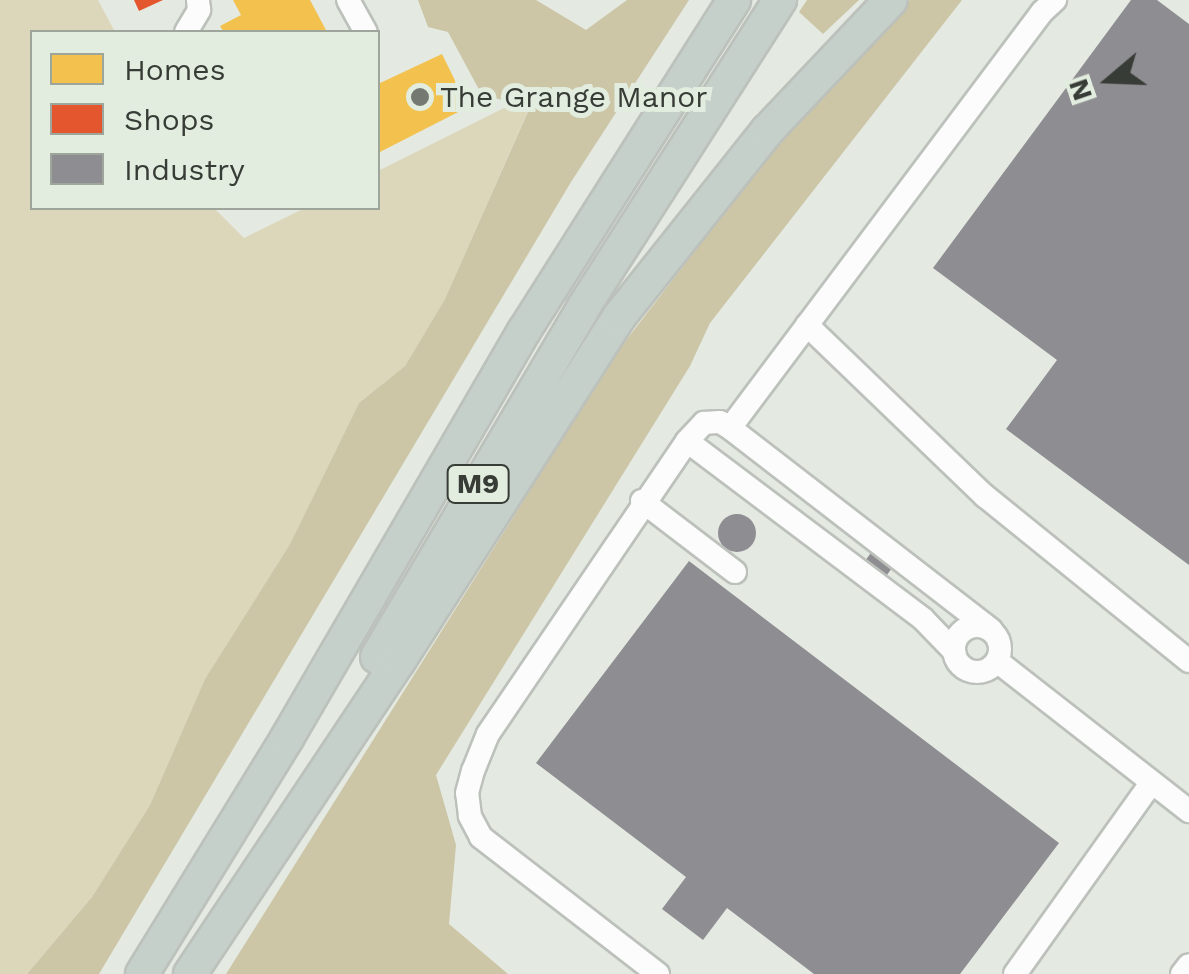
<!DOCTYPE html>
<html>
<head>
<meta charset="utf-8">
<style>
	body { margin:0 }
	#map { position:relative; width:1189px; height:974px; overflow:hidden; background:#e4eae2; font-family:"Work Sans",sans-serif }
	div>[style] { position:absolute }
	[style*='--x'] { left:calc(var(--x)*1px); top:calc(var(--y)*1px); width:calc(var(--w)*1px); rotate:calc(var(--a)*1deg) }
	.green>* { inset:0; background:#dcd6ba }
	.forest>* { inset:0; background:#ccc5a6 }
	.homes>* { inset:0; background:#f2c14e }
	.shops>* { inset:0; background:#e4572e }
	.industry>* { inset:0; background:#8d8d92; transform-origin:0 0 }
	.round { border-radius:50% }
	.roads { filter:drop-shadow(2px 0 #bcc1bb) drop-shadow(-2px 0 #bcc1bb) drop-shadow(0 2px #bcc1bb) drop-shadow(0 -2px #bcc1bb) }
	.minor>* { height:22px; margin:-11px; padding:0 11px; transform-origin:11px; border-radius:11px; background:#fbfcfb }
	.minor>.ring { margin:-11px; padding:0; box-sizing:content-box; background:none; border:22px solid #fbfcfb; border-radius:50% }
	.highway>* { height:32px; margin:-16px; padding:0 16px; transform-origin:16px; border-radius:16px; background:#c6d0cb }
	.dots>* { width:28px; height:28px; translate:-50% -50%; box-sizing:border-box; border:5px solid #e2eddf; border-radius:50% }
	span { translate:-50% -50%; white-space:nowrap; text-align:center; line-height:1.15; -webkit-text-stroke:10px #e2eddf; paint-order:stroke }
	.shield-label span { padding:2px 8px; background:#e2eddf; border:2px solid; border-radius:8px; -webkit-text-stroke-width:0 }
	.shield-label { font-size:28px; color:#383c36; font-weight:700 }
	.poi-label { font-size:30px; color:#383c36 }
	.left { translate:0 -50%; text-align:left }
	.legend { position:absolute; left:30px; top:30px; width:350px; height:180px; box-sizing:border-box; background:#e2eddf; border:2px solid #9ea69b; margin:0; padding:12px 18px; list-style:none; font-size:30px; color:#383c36 }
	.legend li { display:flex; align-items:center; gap:20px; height:50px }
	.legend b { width:50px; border:2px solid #9ea69b }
	.north { position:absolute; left:1059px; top:30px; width:100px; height:100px; -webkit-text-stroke:8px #e2eddf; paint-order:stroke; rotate:251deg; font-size:28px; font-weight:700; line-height:40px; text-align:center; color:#383c36 }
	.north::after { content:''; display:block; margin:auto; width:35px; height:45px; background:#383c36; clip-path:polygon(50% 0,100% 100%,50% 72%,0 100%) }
</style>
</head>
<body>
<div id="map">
	<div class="green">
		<div style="clip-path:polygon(0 0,98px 0,115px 32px,32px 32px,32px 208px,214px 208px,244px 238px,305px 208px,378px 208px,378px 171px,514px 103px,530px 106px,445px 299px,405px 366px,359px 403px,290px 544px,205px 679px,150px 805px,92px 897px,27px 974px,0 974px)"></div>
	</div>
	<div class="forest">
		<div style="clip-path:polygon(418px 0,536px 0,586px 30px,627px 0,689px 0,571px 182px,99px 974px,27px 974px,92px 897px,150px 805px,205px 679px,290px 544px,359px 403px,405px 366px,445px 299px,530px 107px,482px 95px,448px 32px,428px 27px)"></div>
		<div style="clip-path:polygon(807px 0,859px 0,823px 34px,799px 12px)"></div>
		<div style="clip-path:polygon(910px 0,962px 0,710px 323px,690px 366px,436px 775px,456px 845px,449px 924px,508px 974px,226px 974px,617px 352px,795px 121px)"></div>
	</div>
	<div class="homes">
		<div style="clip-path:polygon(233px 0,310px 0,327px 32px,224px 32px,220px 26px,241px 15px)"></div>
		<div style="clip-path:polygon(442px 54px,468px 107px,378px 153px,378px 84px)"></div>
	</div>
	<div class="shops">
		<div style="clip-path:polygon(134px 0,163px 0,139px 11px)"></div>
	</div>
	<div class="industry">
		<div style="clip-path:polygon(1131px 0,1157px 0,1189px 24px,1189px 565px,1006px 429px,1057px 360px,933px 268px)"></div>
		<div class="round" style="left:718px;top:514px;width:38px;height:38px"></div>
		<div style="left:873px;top:550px;width:26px;height:14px;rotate:36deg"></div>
		<div style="clip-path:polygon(689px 561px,1059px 843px,960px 974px,814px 974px,727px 908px,703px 940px,662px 909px,686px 877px,536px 763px)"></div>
	</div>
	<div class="roads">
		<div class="minor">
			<div style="--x:348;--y:0;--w:37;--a:61"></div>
			<div style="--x:186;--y:32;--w:26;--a:-59"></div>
			<div style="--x:199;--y:10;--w:10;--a:-96"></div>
			<div style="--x:807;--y:325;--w:247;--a:43.9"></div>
			<div style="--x:985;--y:496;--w:262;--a:39"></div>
			<div style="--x:730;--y:428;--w:330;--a:37.7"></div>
			<div style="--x:687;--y:441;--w:296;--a:37"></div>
			<div style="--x:923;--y:619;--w:45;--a:45.9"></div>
			<div style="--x:642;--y:501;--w:117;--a:37.4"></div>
			<div class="ring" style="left:954px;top:626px;width:24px;height:24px"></div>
			<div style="--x:997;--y:661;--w:244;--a:38"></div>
			<div style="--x:658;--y:974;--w:224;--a:-142.3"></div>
			<div style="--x:481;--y:837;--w:24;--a:-118"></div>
			<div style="--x:470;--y:816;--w:23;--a:-97"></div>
			<div style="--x:467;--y:793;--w:23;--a:-75"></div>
			<div style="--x:473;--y:771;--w:40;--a:-68"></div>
			<div style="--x:488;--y:734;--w:354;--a:-55.8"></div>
			<div style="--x:687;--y:441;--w:25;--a:-47"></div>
			<div style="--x:704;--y:423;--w:16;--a:-4"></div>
			<div style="--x:720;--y:422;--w:12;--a:31"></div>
			<div style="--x:730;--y:428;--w:520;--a:-53.13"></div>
			<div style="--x:1042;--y:12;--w:18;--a:-43"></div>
			<div style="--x:1015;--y:974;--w:234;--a:-54.5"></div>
			<div style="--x:1182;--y:974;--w:11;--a:-52"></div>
		</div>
		<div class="highway">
			<div style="--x:377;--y:657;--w:405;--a:-59.4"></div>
			<div style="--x:583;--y:308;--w:366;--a:-57.4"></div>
			<div style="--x:142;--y:974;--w:277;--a:-58.4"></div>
			<div style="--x:287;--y:738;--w:471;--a:-59.8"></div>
			<div style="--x:524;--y:331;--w:392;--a:-57.6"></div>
			<div style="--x:190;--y:974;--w:376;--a:-56.3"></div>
			<div style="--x:399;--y:661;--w:408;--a:-57.4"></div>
			<div style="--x:619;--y:317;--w:238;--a:-51.5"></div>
			<div style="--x:767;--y:131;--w:180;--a:-46.6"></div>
		</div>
	</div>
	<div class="dots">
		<div style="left:420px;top:97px;background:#747972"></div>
	</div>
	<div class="shield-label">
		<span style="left:478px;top:484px">M9</span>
	</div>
	<div class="poi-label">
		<span class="left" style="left:440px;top:97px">The Grange Manor</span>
	</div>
	<ul class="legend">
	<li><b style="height:28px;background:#f2c14e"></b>Homes</li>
	<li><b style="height:28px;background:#e4572e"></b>Shops</li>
	<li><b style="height:28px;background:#8d8d92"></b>Industry</li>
	</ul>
	<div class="north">N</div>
</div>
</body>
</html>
